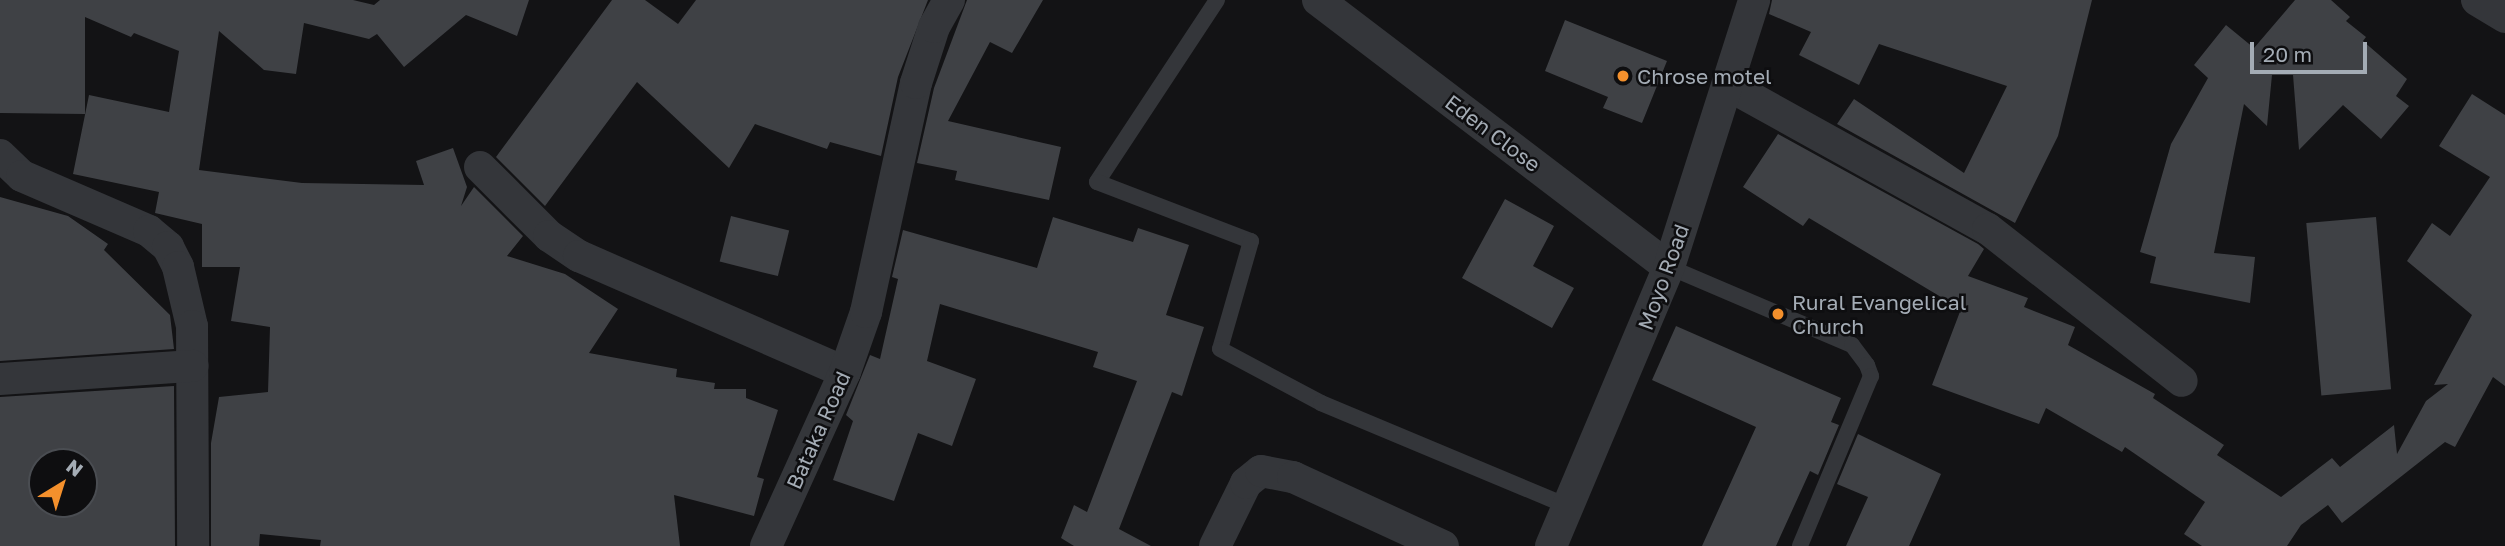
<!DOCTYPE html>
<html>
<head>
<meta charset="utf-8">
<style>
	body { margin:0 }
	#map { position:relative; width:2505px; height:546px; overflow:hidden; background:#131315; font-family:"Golos Text",sans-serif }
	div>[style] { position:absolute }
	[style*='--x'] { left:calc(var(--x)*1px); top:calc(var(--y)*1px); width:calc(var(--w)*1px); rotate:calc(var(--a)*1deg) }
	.building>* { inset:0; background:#3f4145; transform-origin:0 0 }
	.service>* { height:16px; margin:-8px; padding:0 8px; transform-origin:8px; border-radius:8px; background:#34363a }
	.minor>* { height:32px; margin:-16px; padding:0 16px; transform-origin:16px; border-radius:16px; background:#34363a }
	.dots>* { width:19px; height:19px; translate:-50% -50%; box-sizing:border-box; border:4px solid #0e0e10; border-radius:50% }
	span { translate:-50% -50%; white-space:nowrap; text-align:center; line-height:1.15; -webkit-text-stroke:5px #0e0e10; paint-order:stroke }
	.poi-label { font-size:21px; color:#a4acb5 }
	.left { translate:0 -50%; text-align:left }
	.street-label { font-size:21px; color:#a4acb5 }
	.north { position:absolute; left:28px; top:448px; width:70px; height:70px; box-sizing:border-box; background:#0e0e10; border:2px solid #4a4d52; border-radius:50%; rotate:38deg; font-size:19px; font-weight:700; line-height:28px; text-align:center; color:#a4acb5 }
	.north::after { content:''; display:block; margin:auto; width:24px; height:32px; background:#f4902c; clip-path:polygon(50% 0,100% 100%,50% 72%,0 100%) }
	.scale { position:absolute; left:2250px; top:42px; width:117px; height:32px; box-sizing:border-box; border:4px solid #a4acb5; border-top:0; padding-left:9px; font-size:21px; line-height:24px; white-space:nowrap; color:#a4acb5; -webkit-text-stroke:5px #0e0e10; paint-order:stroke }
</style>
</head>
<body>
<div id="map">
	<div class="building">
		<div style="clip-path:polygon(0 0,353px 0,374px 5px,380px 0,529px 0,517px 36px,466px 15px,404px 67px,377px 34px,369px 39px,304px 23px,296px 74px,264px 70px,219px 31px,199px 170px,302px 183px,424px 185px,416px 161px,453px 148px,467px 187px,461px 206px,474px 187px,523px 236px,507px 256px,565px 274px,618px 309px,589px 353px,677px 369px,676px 377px,715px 383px,714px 389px,746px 389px,746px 398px,778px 410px,757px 477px,764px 479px,754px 516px,674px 495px,680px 546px,320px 546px,321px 540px,260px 534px,259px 546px,211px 546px,211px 443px,219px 397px,268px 392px,270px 327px,231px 321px,240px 267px,202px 267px,202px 224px,155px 213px,159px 192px,73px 174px,89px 95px,169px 112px,179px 51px,134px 33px,131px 37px,85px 17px,85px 114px,0 113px)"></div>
		<div style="clip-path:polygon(612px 0,645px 0,678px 24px,696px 0,928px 0,898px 77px,881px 156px,830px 142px,827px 149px,755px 124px,729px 168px,637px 82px,545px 206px,496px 157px)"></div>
		<div style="clip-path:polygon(967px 0,1043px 0,1012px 53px,990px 42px,948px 121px,1061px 147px,1049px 200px,955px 180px,957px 171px,917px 163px,934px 88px)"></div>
		<div style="clip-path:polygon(1772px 0,2092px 0,2058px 136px,2015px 223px,1837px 124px,1854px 99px,1964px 173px,2007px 86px,1879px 44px,1859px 85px,1799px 55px,1811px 32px,1769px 14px)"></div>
		<div style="clip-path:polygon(2295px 0,2331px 0,2350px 17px,2346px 21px,2366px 37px,2363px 41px,2407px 79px,2396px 96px,2409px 106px,2381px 139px,2343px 105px,2299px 150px,2293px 75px,2272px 75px,2267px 126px,2244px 104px,2214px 253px,2255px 257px,2250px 303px,2150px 283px,2156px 257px,2140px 252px,2171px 144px,2208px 78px,2194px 65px,2226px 25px,2254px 48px)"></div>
		<div style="clip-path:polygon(1565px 20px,1667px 61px,1642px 123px,1603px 108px,1608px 97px,1545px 71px)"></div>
		<div style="clip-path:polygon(2472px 94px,2505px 115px,2505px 386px,2493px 377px,2455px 447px,2445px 442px,2342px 523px,2328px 505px,2301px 525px,2287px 546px,2202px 546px,2184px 534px,2205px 502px,2125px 447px,2122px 452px,2046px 408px,2039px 424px,1932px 385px,1961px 309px,1809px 218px,1803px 226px,1743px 187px,1778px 134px,1978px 244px,1984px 249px,1968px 276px,2028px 298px,2024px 307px,2075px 327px,2068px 345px,2155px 394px,2153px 398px,2224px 445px,2217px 455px,2281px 497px,2332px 458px,2340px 467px,2394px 425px,2397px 454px,2426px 401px,2448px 384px,2434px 385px,2472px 315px,2407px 261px,2432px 223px,2450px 236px,2490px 177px,2439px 146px)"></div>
		<div style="clip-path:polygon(0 197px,68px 216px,108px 244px,104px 250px,170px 315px,174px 349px,0 361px)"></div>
		<div style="clip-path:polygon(1505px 199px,1554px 226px,1533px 266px,1574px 288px,1552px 328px,1462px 278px)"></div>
		<div style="left:731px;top:216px;width:60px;height:47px;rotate:14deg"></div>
		<div style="clip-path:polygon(1053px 217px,1133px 242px,1138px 228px,1189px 245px,1166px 315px,1204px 327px,1182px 396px,1172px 392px,1119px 529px,1151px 546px,1074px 546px,1061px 538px,1074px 505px,1087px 512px,1137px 381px,1093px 367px,1098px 352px,940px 304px,927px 361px,976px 379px,952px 446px,918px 433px,894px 501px,833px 480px,853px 421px,846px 415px,870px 355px,880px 359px,898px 279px,892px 277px,903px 230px,1037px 268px)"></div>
		<div style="left:2376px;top:217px;width:173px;height:70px;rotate:85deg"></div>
		<div style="clip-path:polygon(1676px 326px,1841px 398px,1831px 422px,1839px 425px,1818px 475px,1810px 471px,1776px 546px,1702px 546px,1756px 427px,1652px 380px)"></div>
		<div style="clip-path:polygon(evenodd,174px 386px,175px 546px,0 546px,0 397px,174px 386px,42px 462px,84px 462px,84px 504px,42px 504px,42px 462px)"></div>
		<div style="clip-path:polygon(1858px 434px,1941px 474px,1909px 546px,1846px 546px,1868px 497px,1837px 484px)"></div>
	</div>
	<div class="service">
		<div style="--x:1217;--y:0;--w:218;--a:123.4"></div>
		<div style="--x:1097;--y:182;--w:165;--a:21"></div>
		<div style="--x:1251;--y:241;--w:112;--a:106"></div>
		<div style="--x:1220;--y:349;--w:115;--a:28.1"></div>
		<div style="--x:1321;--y:403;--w:270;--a:22.7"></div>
		<div style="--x:1669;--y:267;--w:199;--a:23.1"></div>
		<div style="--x:1852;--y:345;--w:25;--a:53"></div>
		<div style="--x:1867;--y:365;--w:12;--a:70"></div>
		<div style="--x:1871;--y:376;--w:184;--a:112.7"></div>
	</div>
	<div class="minor">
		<div style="--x:1318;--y:0;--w:441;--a:37.3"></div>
		<div style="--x:2477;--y:0;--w:33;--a:31"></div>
		<div style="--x:1728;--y:85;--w:297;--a:29"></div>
		<div style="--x:1988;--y:229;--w:246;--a:38.1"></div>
		<div style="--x:0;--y:155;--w:30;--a:44"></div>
		<div style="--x:22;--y:176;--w:138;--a:23.4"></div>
		<div style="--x:149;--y:231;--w:25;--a:40"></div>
		<div style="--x:168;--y:247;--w:22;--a:63"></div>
		<div style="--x:178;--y:267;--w:61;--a:76.7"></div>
		<div style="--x:192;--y:326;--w:220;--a:89.7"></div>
		<div style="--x:480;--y:167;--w:98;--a:45"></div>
		<div style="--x:549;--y:236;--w:36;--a:34"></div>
		<div style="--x:579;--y:256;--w:290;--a:23.6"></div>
		<div style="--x:0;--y:379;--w:193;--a:-3.9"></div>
		<div style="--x:766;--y:546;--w:191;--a:-65.6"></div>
		<div style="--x:845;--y:372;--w:64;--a:-70.7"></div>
		<div style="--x:866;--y:312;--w:234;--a:-77.7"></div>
		<div style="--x:916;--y:83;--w:59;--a:-72.2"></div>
		<div style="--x:934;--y:27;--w:31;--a:-61"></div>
		<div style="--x:1215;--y:546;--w:70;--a:-63.8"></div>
		<div style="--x:1246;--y:483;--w:19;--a:-39"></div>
		<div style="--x:1261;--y:471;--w:33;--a:11"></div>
		<div style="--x:1293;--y:477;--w:165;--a:24.7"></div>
		<div style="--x:1551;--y:546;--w:303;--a:-67.1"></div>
		<div style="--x:1669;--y:267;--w:280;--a:-72.3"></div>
	</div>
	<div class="dots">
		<div style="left:1623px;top:76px;background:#f4902c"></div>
		<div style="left:1778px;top:314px;background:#f4902c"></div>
	</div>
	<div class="poi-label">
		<span class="left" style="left:1637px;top:76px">Chrose motel</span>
		<span class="left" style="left:1792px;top:314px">Rural Evangelical<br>Church</span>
	</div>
	<div class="street-label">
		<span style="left:1493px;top:133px;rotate:37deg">Eden Close</span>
		<span style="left:1663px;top:277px;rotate:-70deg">Moyo Road</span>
		<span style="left:818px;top:430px;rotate:-66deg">Bataka Road</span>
	</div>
	<div class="north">N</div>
	<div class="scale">20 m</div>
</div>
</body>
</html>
